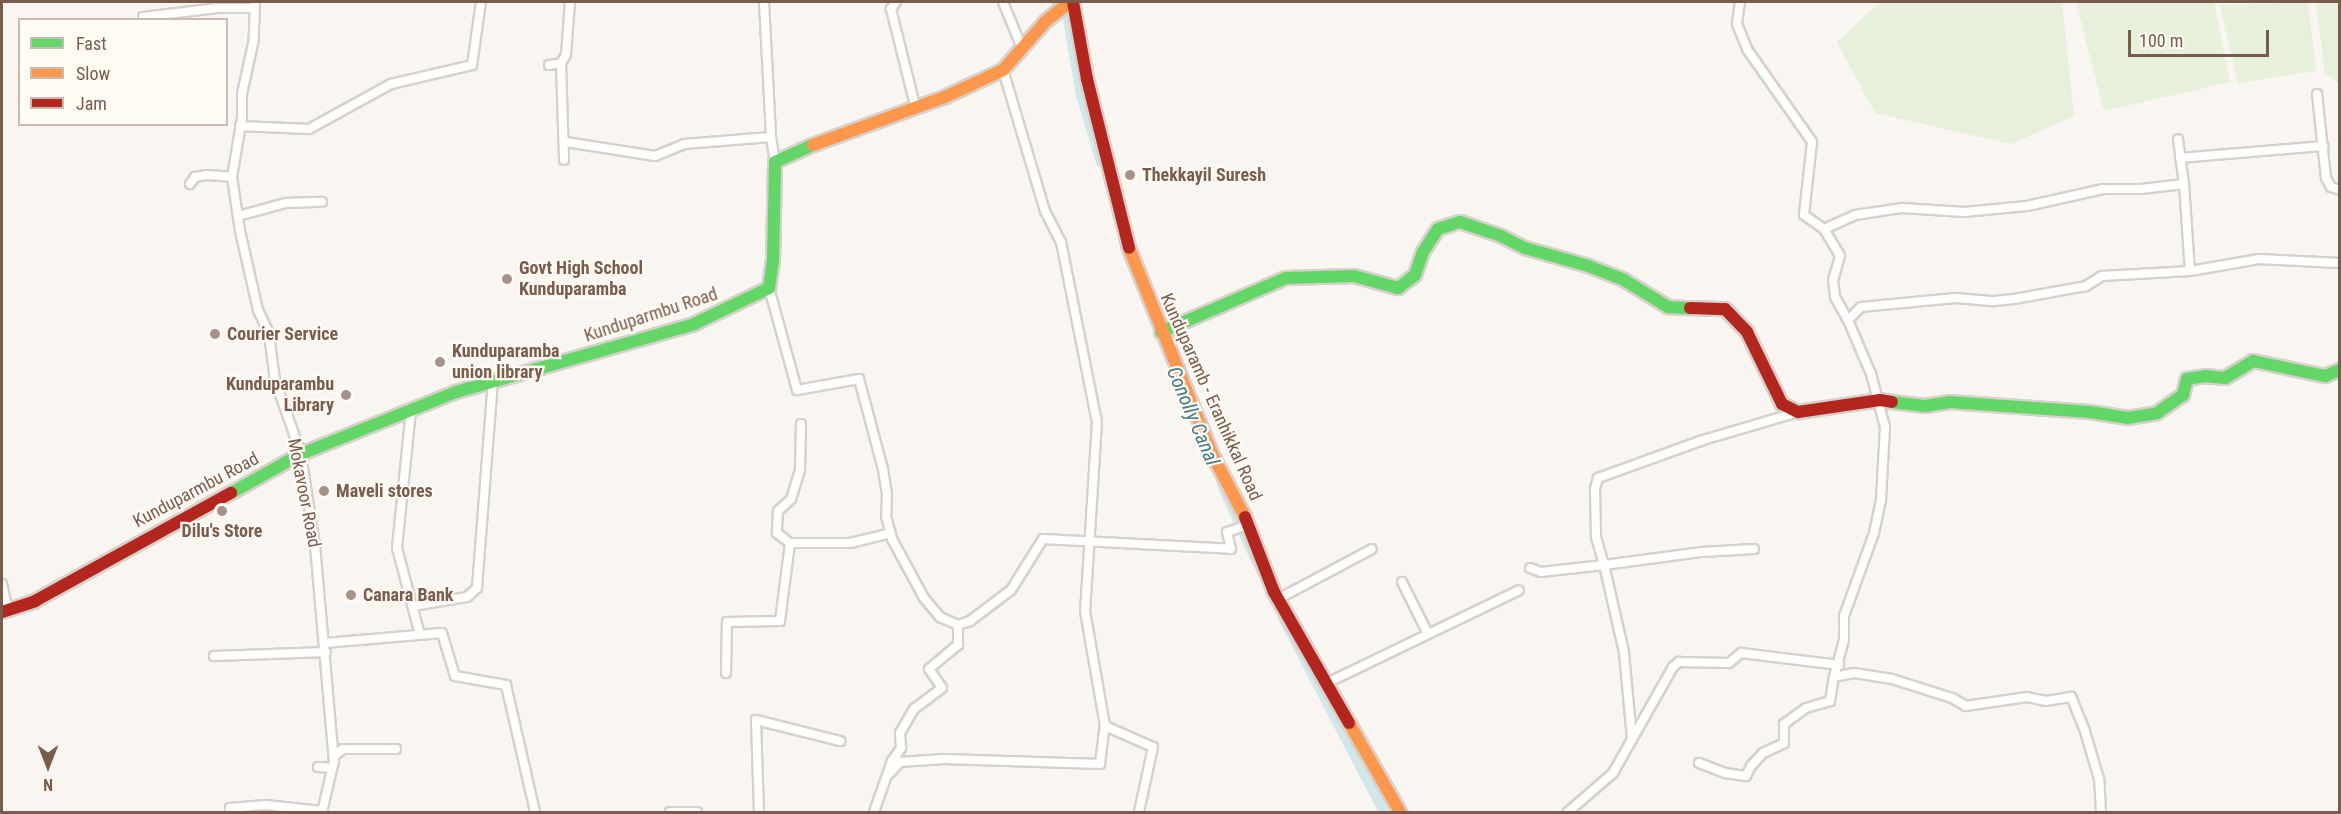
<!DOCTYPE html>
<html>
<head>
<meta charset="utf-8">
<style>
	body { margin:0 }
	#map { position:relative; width:2341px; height:814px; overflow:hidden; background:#f9f5f0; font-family:"Roboto Condensed",sans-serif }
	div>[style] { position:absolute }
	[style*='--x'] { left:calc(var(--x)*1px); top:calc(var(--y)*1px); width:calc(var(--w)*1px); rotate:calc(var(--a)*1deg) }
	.green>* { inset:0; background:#e7f0db }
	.canal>* { height:10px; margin:-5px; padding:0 5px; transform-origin:5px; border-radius:5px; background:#d0e8ea }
	.roads { filter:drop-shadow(2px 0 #d7d1cb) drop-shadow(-2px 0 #d7d1cb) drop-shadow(0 2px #d7d1cb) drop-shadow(0 -2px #d7d1cb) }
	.street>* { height:8px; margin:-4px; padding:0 4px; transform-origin:4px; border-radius:4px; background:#fefefd }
	.fast>* { height:12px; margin:-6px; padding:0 6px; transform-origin:6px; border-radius:6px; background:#63d668 }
	.slow>* { height:12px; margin:-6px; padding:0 6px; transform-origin:6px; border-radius:6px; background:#ff974d }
	.jam>* { height:12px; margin:-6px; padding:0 6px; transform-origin:6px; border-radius:6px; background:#b3261e }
	.dots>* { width:16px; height:16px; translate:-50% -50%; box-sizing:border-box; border:3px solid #fffaf3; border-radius:50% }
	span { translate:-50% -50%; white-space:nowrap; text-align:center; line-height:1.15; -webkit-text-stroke:4.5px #fffaf3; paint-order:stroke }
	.poi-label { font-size:18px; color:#7a5c4d; font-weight:700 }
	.left { translate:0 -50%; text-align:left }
	.right { translate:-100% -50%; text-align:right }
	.street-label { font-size:18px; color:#7a5c4d }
	.water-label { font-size:20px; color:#437c86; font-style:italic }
	.frame { position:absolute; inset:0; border:3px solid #7a5c4d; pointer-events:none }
	.legend { position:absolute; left:18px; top:18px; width:210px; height:108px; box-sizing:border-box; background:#fffaf3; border:2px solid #cabbb1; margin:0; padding:8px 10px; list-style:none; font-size:18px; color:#7a5c4d }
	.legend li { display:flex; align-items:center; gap:12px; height:30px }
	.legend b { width:30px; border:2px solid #cabbb1 }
	.north { position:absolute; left:18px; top:736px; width:60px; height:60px; -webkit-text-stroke:4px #fffaf3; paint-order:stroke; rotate:180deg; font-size:16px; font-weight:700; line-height:24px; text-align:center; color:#7a5c4d }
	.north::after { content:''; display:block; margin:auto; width:21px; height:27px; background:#7a5c4d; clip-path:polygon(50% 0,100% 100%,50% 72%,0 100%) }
	.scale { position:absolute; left:2128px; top:30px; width:141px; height:27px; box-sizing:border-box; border:3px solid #7a5c4d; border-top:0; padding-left:8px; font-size:18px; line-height:21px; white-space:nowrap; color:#7a5c4d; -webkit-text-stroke:4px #fffaf3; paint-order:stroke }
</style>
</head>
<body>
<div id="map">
	<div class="green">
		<div style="clip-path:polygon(1887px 2px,2062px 2px,2074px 116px,2011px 144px,1875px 113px,1837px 42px,1877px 5px)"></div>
		<div style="clip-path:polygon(2076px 2px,2214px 2px,2230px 82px,2104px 111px)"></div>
		<div style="clip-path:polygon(2308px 2px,2316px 71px,2238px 83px,2220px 5px)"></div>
		<div style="clip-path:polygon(2316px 2px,2339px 3px,2339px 83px,2325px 73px)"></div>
	</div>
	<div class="canal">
		<div style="--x:1056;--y:2;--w:16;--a:45"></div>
		<div style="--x:1067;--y:13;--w:83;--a:80.3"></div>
		<div style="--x:1081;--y:95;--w:70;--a:73.4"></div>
		<div style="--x:1222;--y:485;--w:92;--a:65.7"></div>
		<div style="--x:1283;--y:618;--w:219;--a:62.5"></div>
	</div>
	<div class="roads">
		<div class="street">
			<div style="--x:255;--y:2;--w:37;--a:92"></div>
			<div style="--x:254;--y:39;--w:56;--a:102.3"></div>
			<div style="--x:242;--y:94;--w:24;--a:90"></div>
			<div style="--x:242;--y:118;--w:60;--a:99.6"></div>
			<div style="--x:232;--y:177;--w:55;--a:81.6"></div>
			<div style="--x:240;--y:231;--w:81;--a:77.2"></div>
			<div style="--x:258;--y:310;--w:26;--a:65"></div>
			<div style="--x:269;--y:334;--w:46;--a:82.6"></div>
			<div style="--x:275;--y:380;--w:78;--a:70.6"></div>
			<div style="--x:301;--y:454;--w:92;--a:81.3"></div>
			<div style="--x:315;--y:545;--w:217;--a:85"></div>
			<div style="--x:334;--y:761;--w:52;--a:103.2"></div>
			<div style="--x:764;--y:2;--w:135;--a:87"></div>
			<div style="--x:771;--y:137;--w:25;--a:81"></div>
			<div style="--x:896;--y:2;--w:9;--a:126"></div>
			<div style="--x:891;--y:9;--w:103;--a:76"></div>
			<div style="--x:1003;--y:2;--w:50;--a:67.6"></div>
			<div style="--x:1740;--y:2;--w:22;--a:98"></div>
			<div style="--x:1737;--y:24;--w:27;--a:68"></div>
			<div style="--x:1747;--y:49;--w:113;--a:55"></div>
			<div style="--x:1812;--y:142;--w:73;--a:96.3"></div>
			<div style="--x:1804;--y:215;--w:24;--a:35"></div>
			<div style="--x:1824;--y:229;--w:31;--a:59"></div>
			<div style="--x:1840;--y:256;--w:25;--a:106"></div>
			<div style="--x:1833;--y:280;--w:17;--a:83"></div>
			<div style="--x:1835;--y:297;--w:26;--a:61"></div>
			<div style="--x:143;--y:17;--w:75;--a:-6.9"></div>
			<div style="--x:217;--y:8;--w:38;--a:0"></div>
			<div style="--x:561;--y:63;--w:97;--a:88.2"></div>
			<div style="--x:549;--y:65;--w:12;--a:-9"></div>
			<div style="--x:561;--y:63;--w:9;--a:-58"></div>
			<div style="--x:566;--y:55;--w:53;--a:-85.7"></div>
			<div style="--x:1003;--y:70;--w:147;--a:73.4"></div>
			<div style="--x:1045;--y:211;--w:35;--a:63"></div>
			<div style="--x:1061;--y:242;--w:184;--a:78.7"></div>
			<div style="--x:1097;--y:422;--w:189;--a:93.6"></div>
			<div style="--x:1085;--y:611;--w:117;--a:80.1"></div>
			<div style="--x:1105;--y:726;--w:52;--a:23.6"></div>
			<div style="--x:1153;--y:747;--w:66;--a:102.2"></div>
			<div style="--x:2317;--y:94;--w:84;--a:83.9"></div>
			<div style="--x:2326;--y:178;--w:10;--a:61"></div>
			<div style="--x:2331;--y:187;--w:9;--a:18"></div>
			<div style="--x:240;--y:126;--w:69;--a:2.5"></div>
			<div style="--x:309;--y:129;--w:94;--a:-28.8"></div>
			<div style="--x:391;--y:84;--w:83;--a:-13.2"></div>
			<div style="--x:472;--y:65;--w:64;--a:-81.9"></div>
			<div style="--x:566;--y:142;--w:90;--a:8.9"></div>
			<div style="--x:655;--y:156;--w:31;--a:-22"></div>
			<div style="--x:684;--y:144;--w:87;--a:-4.6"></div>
			<div style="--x:2180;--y:158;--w:144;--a:-4.8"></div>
			<div style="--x:190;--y:184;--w:9;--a:-54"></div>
			<div style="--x:195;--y:177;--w:11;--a:-10"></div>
			<div style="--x:206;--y:175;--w:26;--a:4"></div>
			<div style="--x:2184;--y:184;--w:87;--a:86.1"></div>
			<div style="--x:238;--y:216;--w:50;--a:-15.2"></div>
			<div style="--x:286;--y:203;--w:36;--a:-2"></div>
			<div style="--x:1824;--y:229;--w:34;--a:-24"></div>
			<div style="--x:1855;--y:215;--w:48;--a:-8.5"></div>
			<div style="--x:1902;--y:208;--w:62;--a:3.7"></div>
			<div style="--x:1964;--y:212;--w:63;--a:-5.4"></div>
			<div style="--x:2027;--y:206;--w:78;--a:-12.6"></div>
			<div style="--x:2103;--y:189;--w:38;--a:0"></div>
			<div style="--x:2141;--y:189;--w:43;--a:-6.6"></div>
			<div style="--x:2184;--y:184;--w:45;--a:-97.6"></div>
			<div style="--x:769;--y:288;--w:106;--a:74.6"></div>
			<div style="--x:797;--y:390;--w:63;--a:-10.1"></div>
			<div style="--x:859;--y:379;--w:93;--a:75.1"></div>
			<div style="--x:883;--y:469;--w:24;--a:81"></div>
			<div style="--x:887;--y:493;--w:23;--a:92"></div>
			<div style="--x:886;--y:516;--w:24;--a:75"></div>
			<div style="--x:892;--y:539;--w:67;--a:61.5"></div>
			<div style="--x:924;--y:598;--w:25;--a:50"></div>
			<div style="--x:940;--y:617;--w:20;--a:24"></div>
			<div style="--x:411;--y:410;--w:139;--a:95.8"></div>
			<div style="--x:397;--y:548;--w:90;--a:75.2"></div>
			<div style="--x:801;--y:424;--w:46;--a:91.2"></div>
			<div style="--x:800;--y:470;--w:30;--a:107"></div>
			<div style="--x:791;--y:499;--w:18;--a:137"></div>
			<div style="--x:778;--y:511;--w:22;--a:93"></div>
			<div style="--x:777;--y:533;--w:16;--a:38"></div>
			<div style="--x:790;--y:543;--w:60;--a:0"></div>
			<div style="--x:850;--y:543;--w:42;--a:-13.7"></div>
			<div style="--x:1530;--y:568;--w:12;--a:20"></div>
			<div style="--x:1541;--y:572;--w:63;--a:-6.3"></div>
			<div style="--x:1604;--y:565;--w:29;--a:-106"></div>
			<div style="--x:1596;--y:537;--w:48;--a:-91.2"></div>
			<div style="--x:1595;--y:489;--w:11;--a:-75"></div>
			<div style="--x:1598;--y:478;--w:112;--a:-19.9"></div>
			<div style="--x:1703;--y:440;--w:99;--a:-16.4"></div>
			<div style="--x:1402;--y:582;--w:58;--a:63.4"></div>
			<div style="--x:2;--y:584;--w:27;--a:77"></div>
			<div style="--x:1278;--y:599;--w:106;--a:-28"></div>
			<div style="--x:413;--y:606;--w:55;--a:-9.5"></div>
			<div style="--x:467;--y:597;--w:13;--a:-42"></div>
			<div style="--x:477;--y:588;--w:207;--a:-85.6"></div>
			<div style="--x:325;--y:643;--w:117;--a:-4.9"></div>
			<div style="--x:442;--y:633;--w:45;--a:73.2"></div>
			<div style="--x:455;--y:676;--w:52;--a:10"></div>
			<div style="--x:506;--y:685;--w:130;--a:77.1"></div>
			<div style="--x:214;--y:656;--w:112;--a:-2"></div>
			<div style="--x:726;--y:673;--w:51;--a:-88.9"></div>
			<div style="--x:727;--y:622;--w:53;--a:-1.1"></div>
			<div style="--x:780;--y:621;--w:79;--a:-82.7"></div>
			<div style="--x:1327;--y:683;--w:213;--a:-25.8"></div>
			<div style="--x:1632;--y:739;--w:87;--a:-95.3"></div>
			<div style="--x:1624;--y:652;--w:89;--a:-102.9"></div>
			<div style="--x:1604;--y:565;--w:99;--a:-7.6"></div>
			<div style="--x:1702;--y:552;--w:52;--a:-3.3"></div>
			<div style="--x:334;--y:756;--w:11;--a:-38"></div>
			<div style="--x:343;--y:749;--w:53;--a:0"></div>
			<div style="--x:1699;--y:763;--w:28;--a:21"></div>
			<div style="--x:1725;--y:773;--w:21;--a:8"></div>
			<div style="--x:1746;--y:776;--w:11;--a:-63"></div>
			<div style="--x:1751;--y:766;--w:18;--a:-47"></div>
			<div style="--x:1763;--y:753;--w:23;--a:-25"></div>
			<div style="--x:1784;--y:743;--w:19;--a:-90"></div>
			<div style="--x:1784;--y:724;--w:27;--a:-36"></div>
			<div style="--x:1806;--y:708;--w:25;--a:-16"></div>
			<div style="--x:1830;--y:701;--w:24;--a:-81"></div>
			<div style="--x:318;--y:767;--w:14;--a:4"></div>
			<div style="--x:890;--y:773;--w:15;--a:-48"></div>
			<div style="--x:900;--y:762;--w:44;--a:-3.9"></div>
			<div style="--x:944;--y:759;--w:156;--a:1.8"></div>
			<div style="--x:1100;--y:764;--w:38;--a:-83"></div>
			<div style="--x:230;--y:812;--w:4;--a:-90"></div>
			<div style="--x:230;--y:808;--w:36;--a:-5"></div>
			<div style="--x:266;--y:805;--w:56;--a:6.1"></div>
			<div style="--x:670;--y:812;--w:27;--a:0"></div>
			<div style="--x:759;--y:812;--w:92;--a:-91.9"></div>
			<div style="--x:756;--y:720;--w:87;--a:14"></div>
			<div style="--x:874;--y:812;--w:54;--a:-70.6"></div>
			<div style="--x:892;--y:761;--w:16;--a:-55"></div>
			<div style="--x:901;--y:748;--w:15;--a:-94"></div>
			<div style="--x:900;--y:733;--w:28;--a:-60"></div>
			<div style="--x:914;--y:709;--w:35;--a:-37"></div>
			<div style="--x:942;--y:688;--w:23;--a:-124"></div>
			<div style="--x:929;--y:669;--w:38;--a:-40"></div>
			<div style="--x:958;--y:645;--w:20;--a:-90"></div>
			<div style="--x:958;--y:625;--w:13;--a:-18"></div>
			<div style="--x:970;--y:621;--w:51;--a:-37.1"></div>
			<div style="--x:1011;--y:590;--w:60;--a:-57.9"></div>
			<div style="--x:1043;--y:539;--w:188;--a:3"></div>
			<div style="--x:1231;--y:549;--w:17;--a:-103"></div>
			<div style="--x:1227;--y:532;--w:20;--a:-18"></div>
			<div style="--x:1568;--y:812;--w:60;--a:-40.9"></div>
			<div style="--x:1613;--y:773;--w:122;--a:-60.5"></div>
			<div style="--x:1673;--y:667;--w:8;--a:-40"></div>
			<div style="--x:1679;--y:662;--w:50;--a:1.1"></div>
			<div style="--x:1729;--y:663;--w:16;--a:-40"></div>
			<div style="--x:1741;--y:653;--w:99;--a:7"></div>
			<div style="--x:2101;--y:812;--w:33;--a:-93"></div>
			<div style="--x:2099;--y:779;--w:50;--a:-106.3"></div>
			<div style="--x:2085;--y:731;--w:37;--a:-112"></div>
			<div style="--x:2071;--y:697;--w:25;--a:171"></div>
			<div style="--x:2046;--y:701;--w:19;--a:-168"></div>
			<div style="--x:2027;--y:697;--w:62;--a:171.6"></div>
			<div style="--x:1966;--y:706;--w:16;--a:-150"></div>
			<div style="--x:1952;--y:698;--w:63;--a:-162.4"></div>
			<div style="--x:1892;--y:679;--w:38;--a:-171"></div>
			<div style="--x:1854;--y:673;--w:20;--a:169"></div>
			<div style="--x:1834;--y:677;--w:38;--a:-75"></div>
			<div style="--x:1844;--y:640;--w:24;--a:-90"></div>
			<div style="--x:1844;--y:616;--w:88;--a:-70.1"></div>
			<div style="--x:1874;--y:533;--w:35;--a:-78"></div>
			<div style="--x:1881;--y:499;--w:72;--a:-86.8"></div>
			<div style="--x:1885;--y:427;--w:55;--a:-104.8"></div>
			<div style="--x:1871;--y:374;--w:59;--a:-113.1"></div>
			<div style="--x:1848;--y:320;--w:18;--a:-45"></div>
			<div style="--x:1861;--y:307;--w:95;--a:-5.4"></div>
			<div style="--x:1956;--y:298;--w:38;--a:5"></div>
			<div style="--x:1994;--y:301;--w:20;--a:-6"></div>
			<div style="--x:2014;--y:299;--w:73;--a:-10.2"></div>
			<div style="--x:2086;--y:286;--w:19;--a:-32"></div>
			<div style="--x:2102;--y:276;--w:88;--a:-3.3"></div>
			<div style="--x:2190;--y:271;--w:70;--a:-9.9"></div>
			<div style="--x:2259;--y:259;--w:81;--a:2.8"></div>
		</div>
		<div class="fast">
			<div style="--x:1161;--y:332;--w:136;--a:-23.4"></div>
			<div style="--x:1286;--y:278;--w:68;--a:-1.7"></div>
			<div style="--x:1354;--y:276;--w:46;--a:15.3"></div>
			<div style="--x:1398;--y:288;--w:21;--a:-37"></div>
			<div style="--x:1415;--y:275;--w:24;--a:-71"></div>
			<div style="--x:1423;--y:252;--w:27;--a:-57"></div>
			<div style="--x:1438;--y:229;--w:23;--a:-18"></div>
			<div style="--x:1460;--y:222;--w:43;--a:18.9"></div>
			<div style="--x:1501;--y:236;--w:27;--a:27"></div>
			<div style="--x:1525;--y:248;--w:66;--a:15.9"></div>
			<div style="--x:1588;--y:266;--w:39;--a:21"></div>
			<div style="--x:1624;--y:280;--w:52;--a:31.5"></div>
			<div style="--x:1668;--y:307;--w:22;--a:3"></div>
			<div style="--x:1892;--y:402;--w:33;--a:7"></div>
			<div style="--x:1925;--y:406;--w:24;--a:-9"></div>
			<div style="--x:1949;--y:402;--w:141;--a:4.1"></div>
			<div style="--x:2090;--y:412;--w:37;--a:9"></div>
			<div style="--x:2127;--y:418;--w:30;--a:-9"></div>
			<div style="--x:2157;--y:413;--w:32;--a:-35"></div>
			<div style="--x:2183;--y:395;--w:16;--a:-76"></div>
			<div style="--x:2187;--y:379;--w:18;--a:-9"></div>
			<div style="--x:2205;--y:376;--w:20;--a:6"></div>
			<div style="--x:2225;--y:378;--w:33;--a:-31"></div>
			<div style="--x:2253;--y:361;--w:74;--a:11.8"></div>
			<div style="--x:2325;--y:376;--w:16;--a:-22"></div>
			<div style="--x:231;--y:493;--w:80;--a:-29.1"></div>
			<div style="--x:301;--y:454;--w:167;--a:-21.8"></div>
			<div style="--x:456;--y:392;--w:248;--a:-15.9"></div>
			<div style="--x:694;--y:324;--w:83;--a:-25.6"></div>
			<div style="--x:769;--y:288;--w:27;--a:-82"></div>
			<div style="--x:773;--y:261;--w:99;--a:-88.8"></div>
			<div style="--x:775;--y:162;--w:42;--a:-24.1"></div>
		</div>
		<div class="slow">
			<div style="--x:813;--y:145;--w:140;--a:-20"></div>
			<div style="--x:945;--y:97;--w:64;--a:-25"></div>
			<div style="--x:1003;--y:70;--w:64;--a:-48.8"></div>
			<div style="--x:1045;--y:22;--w:27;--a:-39"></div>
			<div style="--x:1066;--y:5;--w:7;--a:-16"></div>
			<div style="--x:1129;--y:248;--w:224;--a:68"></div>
			<div style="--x:1213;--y:456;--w:69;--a:62.3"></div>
			<div style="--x:1349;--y:723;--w:103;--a:60.2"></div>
		</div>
		<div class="jam">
			<div style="--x:1073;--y:2;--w:78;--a:79.7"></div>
			<div style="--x:1087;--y:79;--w:174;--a:76"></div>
			<div style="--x:1690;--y:308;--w:35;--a:2"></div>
			<div style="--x:1725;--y:309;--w:32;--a:46"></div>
			<div style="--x:1747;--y:332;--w:80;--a:64.1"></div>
			<div style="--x:1782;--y:404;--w:18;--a:27"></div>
			<div style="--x:1798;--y:412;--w:83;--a:-8.3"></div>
			<div style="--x:1880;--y:400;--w:12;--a:9"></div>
			<div style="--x:1245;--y:517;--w:80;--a:68.9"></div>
			<div style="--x:1274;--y:592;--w:151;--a:60.2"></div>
			<div style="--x:2;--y:612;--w:35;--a:-18"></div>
			<div style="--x:35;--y:601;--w:224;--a:-28.9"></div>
		</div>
	</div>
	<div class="dots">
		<div style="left:1130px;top:175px;background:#a69286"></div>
		<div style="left:507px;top:279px;background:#a69286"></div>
		<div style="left:215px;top:334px;background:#a69286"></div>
		<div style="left:440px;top:362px;background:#a69286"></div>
		<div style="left:346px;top:395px;background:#a69286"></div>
		<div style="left:324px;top:491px;background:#a69286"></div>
		<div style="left:222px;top:511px;background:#a69286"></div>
		<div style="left:351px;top:595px;background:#a69286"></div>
	</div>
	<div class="poi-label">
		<span class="left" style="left:1142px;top:175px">Thekkayil Suresh</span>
		<span class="left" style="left:519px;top:279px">Govt High School<br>Kunduparamba</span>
		<span class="left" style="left:227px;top:334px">Courier Service</span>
		<span class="left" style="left:452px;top:362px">Kunduparamba<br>union library</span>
		<span class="right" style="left:334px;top:395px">Kunduparambu<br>Library</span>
		<span class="left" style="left:336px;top:491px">Maveli stores</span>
		<span style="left:222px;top:531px">Dilu's Store</span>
		<span class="left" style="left:363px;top:595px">Canara Bank</span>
	</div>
	<div class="street-label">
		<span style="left:651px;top:315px;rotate:-18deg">Kunduparmbu Road</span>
		<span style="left:1211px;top:397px;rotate:66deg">Kunduparamb - Eranhikkal Road</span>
		<span style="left:196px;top:490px;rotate:-28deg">Kunduparmbu Road</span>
		<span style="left:304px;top:493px;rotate:79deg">Mokavoor Road</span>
	</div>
	<div class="water-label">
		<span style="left:1193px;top:416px;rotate:67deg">Conolly Canal</span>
	</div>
	<div class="frame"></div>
	<ul class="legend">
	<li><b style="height:8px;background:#63d668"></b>Fast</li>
	<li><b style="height:8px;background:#ff974d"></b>Slow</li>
	<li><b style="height:8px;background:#b3261e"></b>Jam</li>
	</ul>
	<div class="north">N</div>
	<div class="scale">100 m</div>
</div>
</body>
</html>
